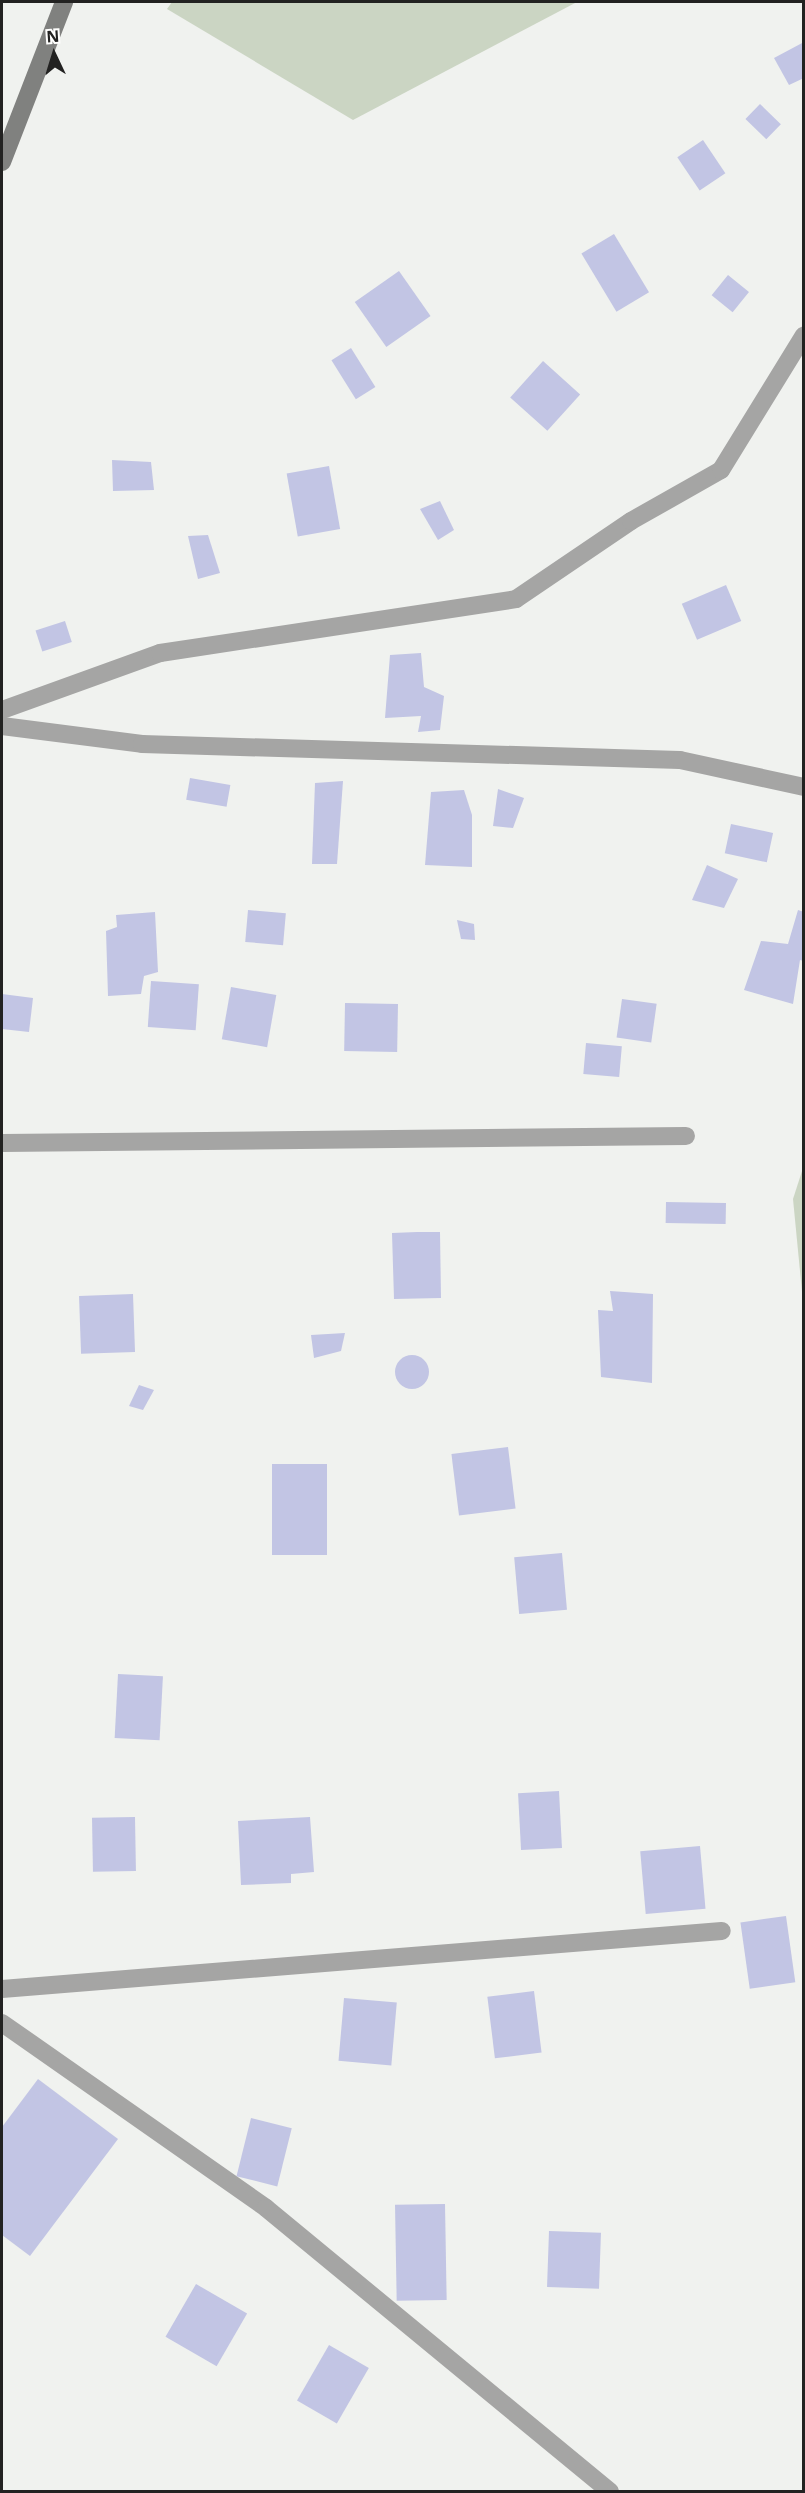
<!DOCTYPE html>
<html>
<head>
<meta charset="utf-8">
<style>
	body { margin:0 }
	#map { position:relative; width:805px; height:2493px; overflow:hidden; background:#f0f2ef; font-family:"Noto Sans",sans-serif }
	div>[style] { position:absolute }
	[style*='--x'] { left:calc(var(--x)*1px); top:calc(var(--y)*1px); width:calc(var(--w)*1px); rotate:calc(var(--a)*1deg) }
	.green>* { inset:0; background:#cbd5c3 }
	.building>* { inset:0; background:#c2c5e4; transform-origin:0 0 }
	.round { border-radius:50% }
	.street>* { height:18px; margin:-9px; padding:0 9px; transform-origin:9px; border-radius:9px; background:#a5a5a4 }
	.secondary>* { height:18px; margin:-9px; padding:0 9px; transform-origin:9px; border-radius:9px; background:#80817f }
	span { translate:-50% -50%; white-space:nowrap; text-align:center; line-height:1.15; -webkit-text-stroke:4.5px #fffffe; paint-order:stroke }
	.frame { position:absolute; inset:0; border:3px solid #222221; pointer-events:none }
	.north { position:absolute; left:24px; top:24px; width:60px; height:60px; -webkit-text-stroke:4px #fffffe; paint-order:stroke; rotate:356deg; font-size:16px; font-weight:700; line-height:24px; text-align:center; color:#222221 }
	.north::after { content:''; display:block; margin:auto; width:21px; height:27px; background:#222221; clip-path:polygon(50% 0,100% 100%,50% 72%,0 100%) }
</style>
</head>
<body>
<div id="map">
	<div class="green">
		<div style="clip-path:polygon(172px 2px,577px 2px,353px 120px,167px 9px)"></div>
		<div style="clip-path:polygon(803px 1168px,804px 1168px,803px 1302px,793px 1199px)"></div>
	</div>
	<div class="building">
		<div style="clip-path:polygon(804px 42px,804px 78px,789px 85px,774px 58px)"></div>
		<div style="left:760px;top:104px;width:29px;height:21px;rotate:44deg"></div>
		<div style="left:703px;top:140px;width:40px;height:31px;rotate:56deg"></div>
		<div style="left:614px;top:234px;width:68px;height:38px;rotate:59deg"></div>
		<div style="left:399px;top:271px;width:55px;height:54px;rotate:55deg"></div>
		<div style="left:728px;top:275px;width:27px;height:26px;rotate:39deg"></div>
		<div style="left:351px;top:348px;width:46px;height:23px;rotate:58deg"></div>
		<div style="left:543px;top:361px;width:50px;height:49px;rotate:42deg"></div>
		<div style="clip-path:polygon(112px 460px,151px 462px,154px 490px,113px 491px)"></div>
		<div style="left:329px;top:466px;width:64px;height:43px;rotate:80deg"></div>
		<div style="clip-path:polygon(440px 501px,454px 530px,438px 540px,420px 509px)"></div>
		<div style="clip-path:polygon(208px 535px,220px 573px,198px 579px,188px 536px)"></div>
		<div style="left:726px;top:585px;width:39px;height:48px;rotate:67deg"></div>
		<div style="left:65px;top:621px;width:22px;height:31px;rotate:72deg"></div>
		<div style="clip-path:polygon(421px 653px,424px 687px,444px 696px,440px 730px,418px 732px,421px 716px,385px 718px,390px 655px)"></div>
		<div style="left:190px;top:778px;width:41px;height:22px;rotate:10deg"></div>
		<div style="clip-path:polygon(343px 781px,337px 864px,312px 864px,315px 783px)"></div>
		<div style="clip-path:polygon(498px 789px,524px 798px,513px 828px,493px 826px)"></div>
		<div style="clip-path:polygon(464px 790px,472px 815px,472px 867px,425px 865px,431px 792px)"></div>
		<div style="left:731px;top:824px;width:43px;height:30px;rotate:12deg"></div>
		<div style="clip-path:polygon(707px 865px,738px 879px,724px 908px,692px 900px)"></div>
		<div style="left:248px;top:910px;width:38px;height:32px;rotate:5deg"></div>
		<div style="clip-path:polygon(798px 910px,804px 912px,804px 961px,800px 960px,793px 1004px,744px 990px,761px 941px,788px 944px)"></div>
		<div style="clip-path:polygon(155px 912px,158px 972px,144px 976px,141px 994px,108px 996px,106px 931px,117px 927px,116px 915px)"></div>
		<div style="clip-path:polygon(457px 920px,474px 924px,475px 940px,461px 939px)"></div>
		<div style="left:151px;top:981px;width:48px;height:46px;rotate:4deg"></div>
		<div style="left:231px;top:987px;width:46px;height:53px;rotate:10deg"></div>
		<div style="clip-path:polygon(2px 994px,33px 998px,29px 1032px,2px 1029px)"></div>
		<div style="left:622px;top:999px;width:35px;height:39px;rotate:8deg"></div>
		<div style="left:345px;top:1003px;width:53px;height:48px;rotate:1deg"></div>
		<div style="left:586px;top:1043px;width:36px;height:31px;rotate:5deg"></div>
		<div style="left:666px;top:1202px;width:60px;height:21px;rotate:1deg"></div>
		<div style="clip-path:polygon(417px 1232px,440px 1232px,441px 1298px,394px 1299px,392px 1233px)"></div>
		<div style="clip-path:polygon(610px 1291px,653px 1294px,652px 1383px,601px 1377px,598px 1310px,613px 1311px)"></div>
		<div style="left:133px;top:1294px;width:58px;height:54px;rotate:88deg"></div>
		<div style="clip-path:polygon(345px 1333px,341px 1351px,314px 1358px,311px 1335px)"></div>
		<div class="round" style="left:395px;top:1355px;width:34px;height:34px"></div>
		<div style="clip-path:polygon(139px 1385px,154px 1390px,143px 1410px,129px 1406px)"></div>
		<div style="left:508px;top:1447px;width:62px;height:57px;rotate:83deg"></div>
		<div style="left:272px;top:1464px;width:55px;height:91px"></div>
		<div style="left:562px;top:1553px;width:57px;height:48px;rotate:85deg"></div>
		<div style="left:118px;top:1674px;width:45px;height:64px;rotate:3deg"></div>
		<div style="left:559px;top:1791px;width:57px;height:41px;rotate:87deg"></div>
		<div style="left:135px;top:1817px;width:54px;height:43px;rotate:89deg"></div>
		<div style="clip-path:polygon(310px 1817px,314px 1872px,291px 1874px,291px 1883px,241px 1885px,238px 1821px)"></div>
		<div style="left:700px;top:1846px;width:63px;height:60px;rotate:85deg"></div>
		<div style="left:786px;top:1916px;width:67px;height:46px;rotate:82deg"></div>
		<div style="left:534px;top:1991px;width:62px;height:47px;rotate:83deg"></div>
		<div style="left:344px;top:1998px;width:53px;height:63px;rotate:5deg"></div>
		<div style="clip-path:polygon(38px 2079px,118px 2139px,30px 2256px,2px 2235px,2px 2127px)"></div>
		<div style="left:251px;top:2118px;width:42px;height:60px;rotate:14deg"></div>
		<div style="left:445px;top:2204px;width:96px;height:50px;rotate:89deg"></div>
		<div style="left:549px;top:2231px;width:52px;height:56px;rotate:2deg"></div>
		<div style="left:196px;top:2284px;width:59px;height:61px;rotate:30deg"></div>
		<div style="left:329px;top:2345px;width:46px;height:64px;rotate:30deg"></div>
	</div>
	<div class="street">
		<div style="--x:2;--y:710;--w:168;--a:-19.8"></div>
		<div style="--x:160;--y:653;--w:360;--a:-8.6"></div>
		<div style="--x:516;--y:599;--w:139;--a:-34.1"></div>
		<div style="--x:631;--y:521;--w:103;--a:-29.5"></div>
		<div style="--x:721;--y:470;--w:158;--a:-58.4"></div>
		<div style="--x:2;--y:726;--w:141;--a:7.3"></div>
		<div style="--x:142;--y:744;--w:538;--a:1.7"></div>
		<div style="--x:680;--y:760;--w:127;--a:12.3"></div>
		<div style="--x:2;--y:1143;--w:684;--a:-0.59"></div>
		<div style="--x:2;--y:1989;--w:722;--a:-4.61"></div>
		<div style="--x:2;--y:2023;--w:322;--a:35"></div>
		<div style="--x:266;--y:2208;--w:446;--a:39.5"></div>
	</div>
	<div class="secondary">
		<div style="--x:2;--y:162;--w:172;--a:-68.8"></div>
	</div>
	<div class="frame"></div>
	<div class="north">N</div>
</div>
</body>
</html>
